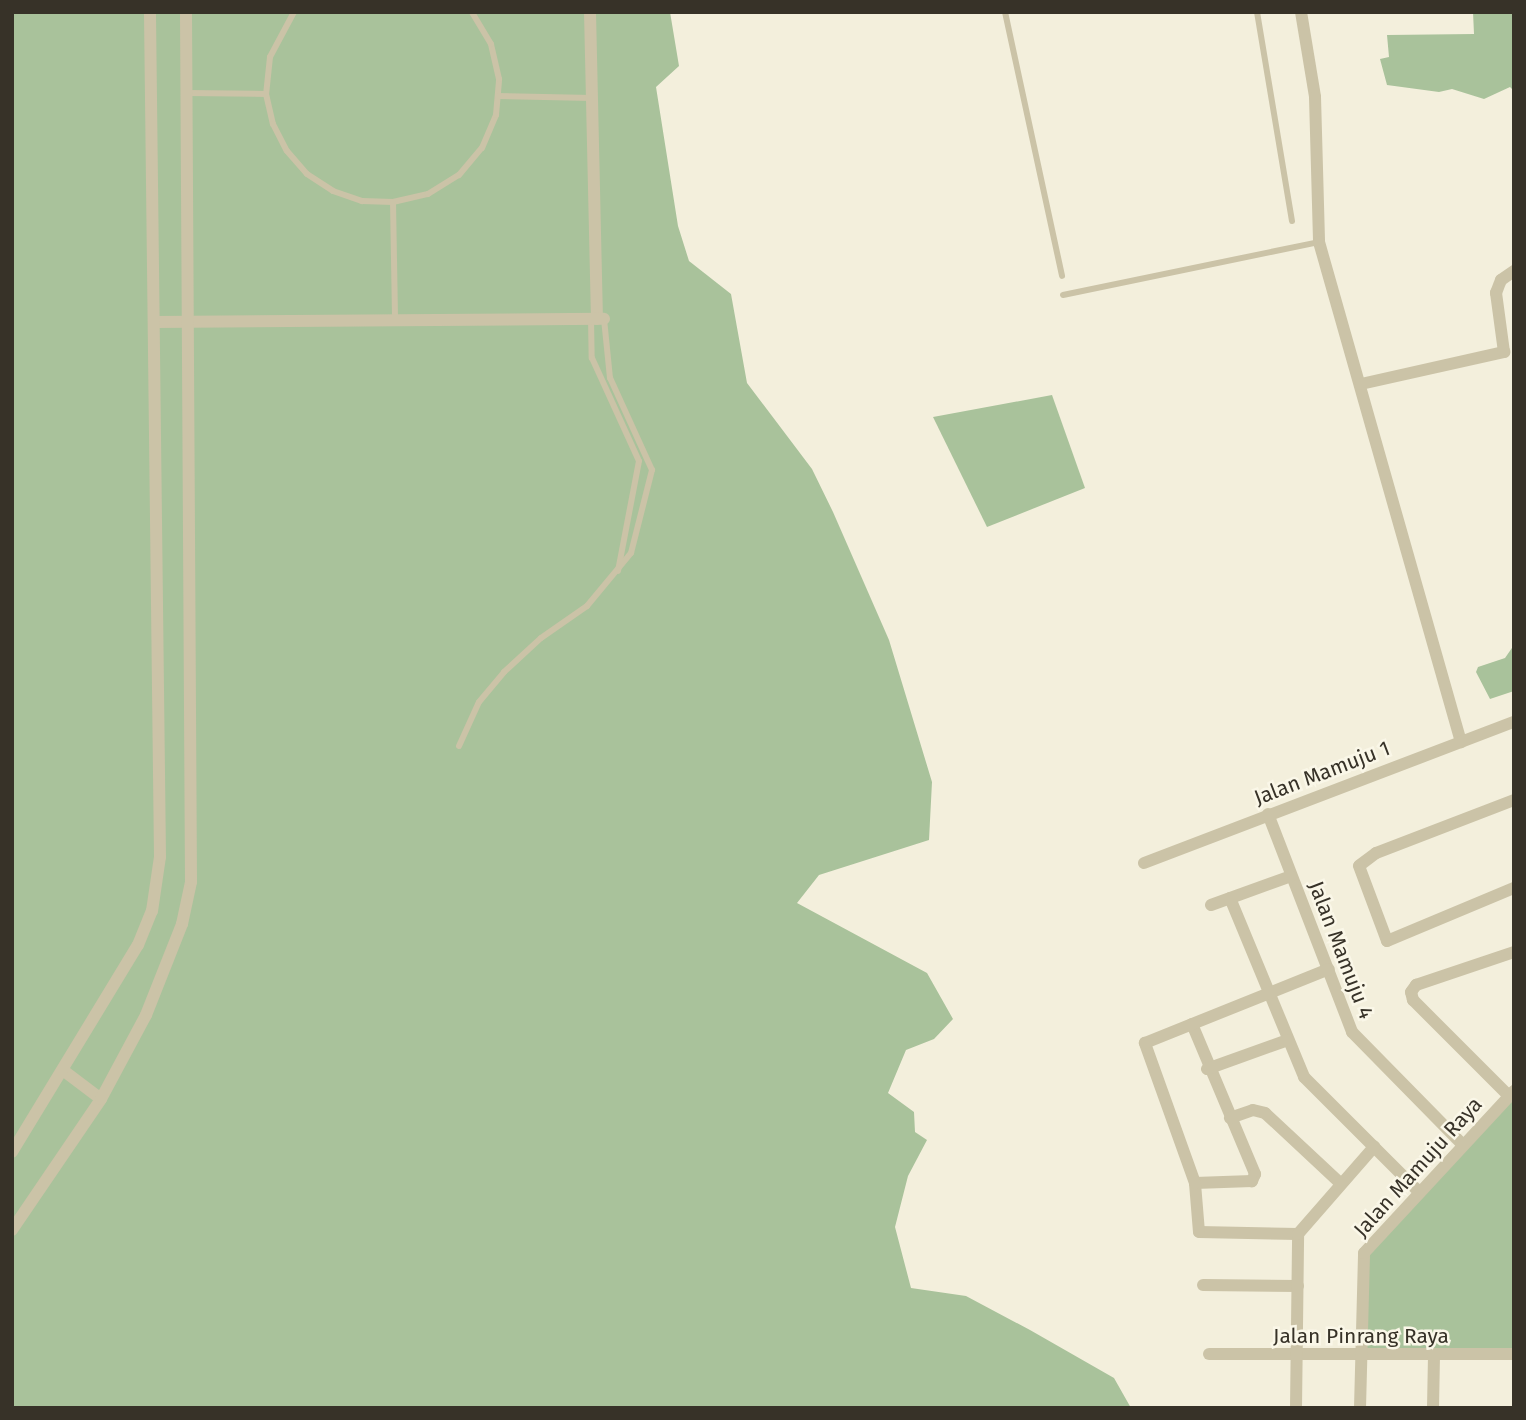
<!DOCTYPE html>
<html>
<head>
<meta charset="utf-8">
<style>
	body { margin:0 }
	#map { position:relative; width:1526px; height:1420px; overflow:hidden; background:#f3efdc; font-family:"Fira Sans",sans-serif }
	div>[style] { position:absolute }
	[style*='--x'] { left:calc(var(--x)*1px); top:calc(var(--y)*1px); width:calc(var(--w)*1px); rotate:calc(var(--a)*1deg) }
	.green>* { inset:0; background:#a9c29b }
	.lane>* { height:6px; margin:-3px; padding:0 3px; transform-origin:3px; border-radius:3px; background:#cbc3a7 }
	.street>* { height:12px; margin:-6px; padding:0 6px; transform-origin:6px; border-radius:6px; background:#cbc3a7 }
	span { translate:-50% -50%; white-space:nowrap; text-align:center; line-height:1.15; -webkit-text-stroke:5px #faf7e8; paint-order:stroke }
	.street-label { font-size:21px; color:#373228 }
	.frame { position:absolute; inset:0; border:14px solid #373228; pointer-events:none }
</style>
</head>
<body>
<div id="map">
	<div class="green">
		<div style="clip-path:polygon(12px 12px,670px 12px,679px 66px,656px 87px,678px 226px,689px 261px,731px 294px,747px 383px,812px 469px,833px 512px,889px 640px,932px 782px,929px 840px,819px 875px,797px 903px,927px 973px,953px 1019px,934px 1039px,906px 1050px,888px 1093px,914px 1112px,915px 1132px,927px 1140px,908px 1176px,895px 1227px,911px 1288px,966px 1296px,1030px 1330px,1114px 1378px,1131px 1408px,12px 1408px)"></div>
		<div style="clip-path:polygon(1473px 12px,1514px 12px,1514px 91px,1510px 87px,1484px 99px,1452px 89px,1439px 92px,1387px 85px,1380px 59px,1389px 57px,1387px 35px,1474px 34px)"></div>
		<div style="clip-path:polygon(1052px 395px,1085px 488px,987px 527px,933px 417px)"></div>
		<div style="clip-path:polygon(1514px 645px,1514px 691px,1490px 699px,1476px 672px,1478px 667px,1505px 658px)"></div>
		<div style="clip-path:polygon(1514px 1091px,1514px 1354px,1362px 1358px,1362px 1261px)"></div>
	</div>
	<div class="lane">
		<div style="--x:294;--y:12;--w:51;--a:118.1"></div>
		<div style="--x:270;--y:57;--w:37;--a:96"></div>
		<div style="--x:266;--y:94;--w:31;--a:77"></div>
		<div style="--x:273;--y:124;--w:30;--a:63"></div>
		<div style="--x:287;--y:151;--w:30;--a:49"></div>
		<div style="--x:307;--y:174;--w:31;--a:33"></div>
		<div style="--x:333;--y:191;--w:31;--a:19"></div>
		<div style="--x:362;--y:201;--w:31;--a:2"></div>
		<div style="--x:393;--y:202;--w:36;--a:-13"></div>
		<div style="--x:428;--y:194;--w:36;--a:-32"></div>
		<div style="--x:459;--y:175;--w:35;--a:-50"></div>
		<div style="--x:482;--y:148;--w:36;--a:-67"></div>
		<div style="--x:496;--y:115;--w:36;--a:-85"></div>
		<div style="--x:499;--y:79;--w:36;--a:-103"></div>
		<div style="--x:491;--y:44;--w:37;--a:-121"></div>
		<div style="--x:1005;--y:12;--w:270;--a:77.8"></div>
		<div style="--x:1257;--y:12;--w:212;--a:80.5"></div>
		<div style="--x:187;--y:93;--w:79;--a:0.7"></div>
		<div style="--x:498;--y:96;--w:94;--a:1.2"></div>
		<div style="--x:393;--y:202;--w:117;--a:89"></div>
		<div style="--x:1063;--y:295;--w:261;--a:-11.7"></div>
		<div style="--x:591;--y:319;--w:39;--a:89"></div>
		<div style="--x:592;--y:358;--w:113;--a:65.5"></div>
		<div style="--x:639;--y:461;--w:112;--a:100.8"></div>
		<div style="--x:459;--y:746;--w:48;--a:-65.6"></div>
		<div style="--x:479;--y:702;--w:39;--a:-50"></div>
		<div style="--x:504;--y:672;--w:50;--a:-42.6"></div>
		<div style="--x:541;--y:638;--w:56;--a:-34.8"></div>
		<div style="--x:587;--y:606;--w:69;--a:-50.3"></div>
		<div style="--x:631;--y:553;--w:86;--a:-75.8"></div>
		<div style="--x:652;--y:470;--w:101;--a:-114.5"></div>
		<div style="--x:610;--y:378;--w:59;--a:-95.8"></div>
	</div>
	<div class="street">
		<div style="--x:590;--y:12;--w:307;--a:88.7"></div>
		<div style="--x:1301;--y:12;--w:86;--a:80.6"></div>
		<div style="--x:1315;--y:97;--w:145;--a:88.4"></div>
		<div style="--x:1319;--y:242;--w:520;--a:74.15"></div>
		<div style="--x:156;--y:322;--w:448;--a:-0.4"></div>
		<div style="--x:1361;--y:384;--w:147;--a:-12.6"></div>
		<div style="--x:1504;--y:352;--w:60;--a:-97.7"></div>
		<div style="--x:1496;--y:293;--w:14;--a:-69"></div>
		<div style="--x:1501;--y:280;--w:16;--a:-35"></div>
		<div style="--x:1514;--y:800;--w:148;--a:159"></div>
		<div style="--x:1376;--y:853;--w:21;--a:143"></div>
		<div style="--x:1359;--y:866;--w:80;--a:69.5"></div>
		<div style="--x:1387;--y:941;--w:138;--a:-22.7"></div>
		<div style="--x:1268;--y:814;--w:234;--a:68.9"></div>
		<div style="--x:1352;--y:1032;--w:157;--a:45.5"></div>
		<div style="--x:1144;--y:863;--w:396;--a:-20.9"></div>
		<div style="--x:1230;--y:898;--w:194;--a:67.5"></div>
		<div style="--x:1304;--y:1077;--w:161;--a:45"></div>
		<div style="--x:1211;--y:905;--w:85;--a:-19.9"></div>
		<div style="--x:1192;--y:1024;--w:163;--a:67.2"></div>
		<div style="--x:1255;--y:1174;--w:8;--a:113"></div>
		<div style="--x:1252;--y:1181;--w:57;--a:178"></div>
		<div style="--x:1207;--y:1069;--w:86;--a:-19.7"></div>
		<div style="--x:64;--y:1071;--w:46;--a:37.1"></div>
		<div style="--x:1509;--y:1096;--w:136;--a:-135"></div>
		<div style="--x:1413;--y:1000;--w:8;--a:-104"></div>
		<div style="--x:1411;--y:992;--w:9;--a:-54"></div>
		<div style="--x:1416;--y:985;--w:103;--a:-18.6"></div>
		<div style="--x:1230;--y:1118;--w:24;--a:-19"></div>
		<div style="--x:1253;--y:1110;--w:12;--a:14"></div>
		<div style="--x:1265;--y:1113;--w:101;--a:43"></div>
		<div style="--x:12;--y:1152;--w:242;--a:-58.7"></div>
		<div style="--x:138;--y:945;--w:37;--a:-68"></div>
		<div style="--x:152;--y:911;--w:55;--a:-81.6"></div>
		<div style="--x:160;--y:857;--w:845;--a:-90.68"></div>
		<div style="--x:12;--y:1230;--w:158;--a:-55.8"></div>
		<div style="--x:101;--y:1099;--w:95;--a:-61.8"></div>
		<div style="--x:146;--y:1015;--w:98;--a:-68.4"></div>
		<div style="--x:182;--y:924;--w:43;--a:-77.9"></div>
		<div style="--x:191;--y:882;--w:870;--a:-90.33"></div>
		<div style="--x:1298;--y:1234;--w:99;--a:-178.8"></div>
		<div style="--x:1199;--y:1232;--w:49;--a:-94.7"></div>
		<div style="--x:1195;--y:1183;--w:149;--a:-109.7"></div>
		<div style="--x:1145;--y:1043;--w:198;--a:-21.9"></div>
		<div style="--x:1203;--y:1285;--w:95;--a:0.6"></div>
		<div style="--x:1209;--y:1354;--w:305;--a:0"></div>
		<div style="--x:1296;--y:1408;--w:174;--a:-89.3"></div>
		<div style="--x:1298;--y:1234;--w:116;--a:-48.9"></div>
		<div style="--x:1360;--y:1408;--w:155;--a:-88.5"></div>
		<div style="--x:1364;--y:1253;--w:221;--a:-47.2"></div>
		<div style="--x:1433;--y:1408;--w:54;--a:-88.9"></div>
	</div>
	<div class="street-label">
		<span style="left:1322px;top:773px;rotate:-21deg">Jalan Mamuju 1</span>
		<span style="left:1341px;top:950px;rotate:69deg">Jalan Mamuju 4</span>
		<span style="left:1418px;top:1167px;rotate:-48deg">Jalan Mamuju Raya</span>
		<span style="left:1361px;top:1336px">Jalan Pinrang Raya</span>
	</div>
	<div class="frame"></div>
</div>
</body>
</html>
